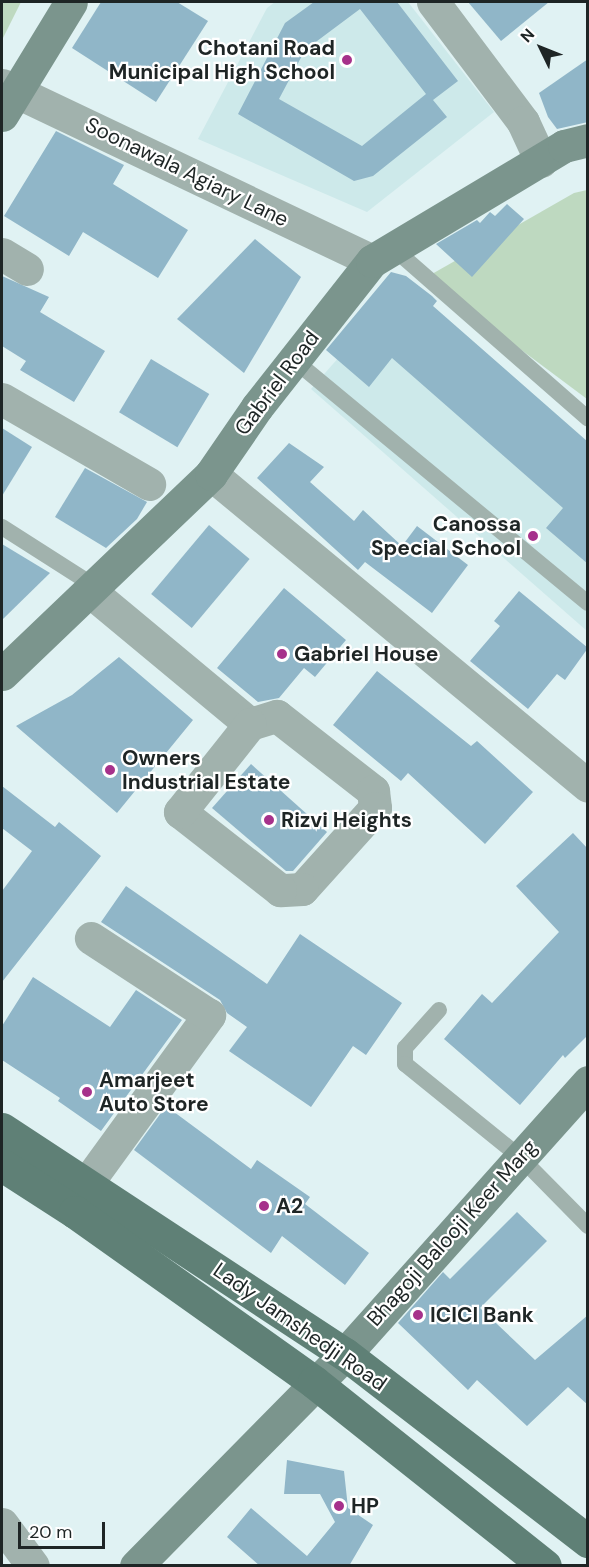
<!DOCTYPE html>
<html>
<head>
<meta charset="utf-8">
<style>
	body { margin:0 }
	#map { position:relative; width:589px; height:1567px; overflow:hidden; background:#e0f2f3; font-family:"DM Sans",sans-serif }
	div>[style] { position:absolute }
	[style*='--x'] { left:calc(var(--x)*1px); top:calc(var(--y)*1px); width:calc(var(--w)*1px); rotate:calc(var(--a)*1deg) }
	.built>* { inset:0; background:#cde9ea }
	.green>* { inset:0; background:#bed9c0 }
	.building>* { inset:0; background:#90b6c8; transform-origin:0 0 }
	.lane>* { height:16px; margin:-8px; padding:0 8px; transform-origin:8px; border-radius:8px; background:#a1b2ad }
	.street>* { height:33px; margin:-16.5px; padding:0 16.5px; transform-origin:16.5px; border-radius:16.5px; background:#a1b2ad }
	.secondary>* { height:33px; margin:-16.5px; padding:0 16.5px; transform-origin:16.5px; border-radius:16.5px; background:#7b958d }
	.primary>* { height:33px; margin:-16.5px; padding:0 16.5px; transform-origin:16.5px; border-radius:16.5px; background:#5f8076 }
	.dots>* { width:16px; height:16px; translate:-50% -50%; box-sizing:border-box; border:3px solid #fff; border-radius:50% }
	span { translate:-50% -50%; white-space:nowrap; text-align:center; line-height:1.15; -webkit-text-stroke:4.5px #fff; paint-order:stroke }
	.poi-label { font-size:21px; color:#1e2525; font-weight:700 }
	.right { translate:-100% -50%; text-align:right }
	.left { translate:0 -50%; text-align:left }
	.street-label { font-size:21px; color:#1e2525 }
	.frame { position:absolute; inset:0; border:3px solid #1e2525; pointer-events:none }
	.north { position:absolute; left:511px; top:18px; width:60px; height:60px; -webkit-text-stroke:4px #fff; paint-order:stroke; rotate:313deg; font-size:16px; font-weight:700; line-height:24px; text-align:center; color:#1e2525 }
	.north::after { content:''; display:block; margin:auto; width:21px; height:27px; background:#1e2525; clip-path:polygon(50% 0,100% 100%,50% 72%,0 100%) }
	.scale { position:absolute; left:18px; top:1522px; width:87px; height:27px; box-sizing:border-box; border:3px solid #1e2525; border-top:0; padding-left:8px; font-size:18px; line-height:21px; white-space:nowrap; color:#1e2525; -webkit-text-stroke:4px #fff; paint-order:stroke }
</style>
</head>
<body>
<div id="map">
	<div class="built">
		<div style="clip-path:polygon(275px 2px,408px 2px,494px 112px,367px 212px,198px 139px,267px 8px)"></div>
		<div style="clip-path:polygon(405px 282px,587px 441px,587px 631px,311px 389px)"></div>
	</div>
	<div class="green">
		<div style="clip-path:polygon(2px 2px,21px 2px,2px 40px)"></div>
		<div style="clip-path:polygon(587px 190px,587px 399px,425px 278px,574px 193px)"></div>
	</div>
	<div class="building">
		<div style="clip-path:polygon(101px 2px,177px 2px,208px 21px,156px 102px,72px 48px)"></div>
		<div style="clip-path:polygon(evenodd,314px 2px,397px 2px,458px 81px,433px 100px,447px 117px,373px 176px,354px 181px,238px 114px,285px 23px,314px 2px,360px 9px,426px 94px,362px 146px,279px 99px,305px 50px,360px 9px)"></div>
		<div style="clip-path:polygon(468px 2px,549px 2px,501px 41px)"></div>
		<div style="clip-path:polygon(588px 59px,588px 122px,557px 129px,548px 117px,539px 93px)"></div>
		<div style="clip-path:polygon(56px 131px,124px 165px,113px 184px,188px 230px,158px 278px,83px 232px,69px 256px,4px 216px)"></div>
		<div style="clip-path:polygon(507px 204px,524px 219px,472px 277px,436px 244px,477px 220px,480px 223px,490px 212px,495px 216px)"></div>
		<div style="clip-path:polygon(255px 239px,301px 277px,244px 373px,177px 319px)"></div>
		<div style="clip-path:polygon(391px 272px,406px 276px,432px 296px,437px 301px,433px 306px,588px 442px,588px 564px,546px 528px,563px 508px,392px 358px,369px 387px,326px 350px)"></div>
		<div style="clip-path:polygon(2px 276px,49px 297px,40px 312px,105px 351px,74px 402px,20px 370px,26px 361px,2px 346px)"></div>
		<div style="left:151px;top:359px;width:68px;height:62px;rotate:31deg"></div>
		<div style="clip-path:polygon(2px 428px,32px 447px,2px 496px)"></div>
		<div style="clip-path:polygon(289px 443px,324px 467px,310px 482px,354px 521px,363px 510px,402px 546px,417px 526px,468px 565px,432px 613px,365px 562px,358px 570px,257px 478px)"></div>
		<div style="clip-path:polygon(85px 468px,147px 502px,137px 519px,106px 548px,55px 517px)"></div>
		<div style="left:209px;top:525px;width:53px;height:90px;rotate:40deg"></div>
		<div style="clip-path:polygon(2px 544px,50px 573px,2px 620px)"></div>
		<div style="clip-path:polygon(284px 588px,346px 640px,315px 677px,304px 668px,279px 698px,258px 702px,217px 668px)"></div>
		<div style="clip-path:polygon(519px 591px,588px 648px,565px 680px,557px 674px,528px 709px,470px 661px,500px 626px,494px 621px)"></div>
		<div style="clip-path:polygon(119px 657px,193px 720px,117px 813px,16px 726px,72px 695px)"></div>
		<div style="clip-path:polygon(377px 671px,471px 746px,477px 741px,533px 792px,485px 844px,408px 773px,401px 781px,333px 725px)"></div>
		<div style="clip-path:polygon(251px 764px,327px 832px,293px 871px,286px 871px,212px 808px)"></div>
		<div style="clip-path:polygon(2px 786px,55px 827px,59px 822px,101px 856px,2px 982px,2px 891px,32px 851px,2px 828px)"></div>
		<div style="clip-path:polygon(573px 833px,588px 849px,588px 1035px,565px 1058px,563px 1055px,520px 1105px,444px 1039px,482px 994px,492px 1003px,559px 932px,516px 886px)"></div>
		<div style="clip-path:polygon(126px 886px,267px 984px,300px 934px,402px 1003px,366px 1055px,353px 1046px,311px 1107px,229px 1051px,247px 1027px,227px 1013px,220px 1000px,101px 922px)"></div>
		<div style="clip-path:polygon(33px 977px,110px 1027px,136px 990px,182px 1020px,101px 1131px,58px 1101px,60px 1098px,2px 1060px,2px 1026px)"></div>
		<div style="clip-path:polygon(166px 1106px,251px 1169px,257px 1160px,310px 1197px,305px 1204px,369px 1253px,345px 1285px,282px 1236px,271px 1253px,134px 1150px)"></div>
		<div style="clip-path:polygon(517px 1212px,547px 1241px,480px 1308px,535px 1360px,588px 1315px,588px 1405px,568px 1387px,527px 1426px,477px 1380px,468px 1390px,398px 1323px,443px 1272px,450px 1279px)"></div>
		<div style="clip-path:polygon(287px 1460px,344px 1471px,348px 1508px,373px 1525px,349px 1566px,260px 1566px,227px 1537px,251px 1508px,307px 1556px,335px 1522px,320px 1494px,284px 1494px)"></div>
	</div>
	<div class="lane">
		<div style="--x:393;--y:248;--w:259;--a:41.2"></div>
		<div style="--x:294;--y:360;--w:381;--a:39.6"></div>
		<div style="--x:2;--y:527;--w:112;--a:32.6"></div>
		<div style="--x:439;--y:1010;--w:51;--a:131.8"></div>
		<div style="--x:405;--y:1048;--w:16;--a:90"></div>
		<div style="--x:405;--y:1064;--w:148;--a:39"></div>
		<div style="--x:520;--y:1157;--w:97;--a:45.4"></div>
	</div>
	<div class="street">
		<div style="--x:433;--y:2;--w:150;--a:53.1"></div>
		<div style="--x:523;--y:122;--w:43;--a:65.2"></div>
		<div style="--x:2;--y:85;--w:410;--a:25.4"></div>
		<div style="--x:2;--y:254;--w:29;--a:31"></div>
		<div style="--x:2;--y:399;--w:170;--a:30"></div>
		<div style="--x:211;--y:474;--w:489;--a:39.6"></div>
		<div style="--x:91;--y:592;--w:207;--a:39.7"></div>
		<div style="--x:250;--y:724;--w:28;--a:-17"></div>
		<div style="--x:277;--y:716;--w:122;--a:38"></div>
		<div style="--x:373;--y:791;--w:17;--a:83"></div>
		<div style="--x:375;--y:808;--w:109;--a:132"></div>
		<div style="--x:302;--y:889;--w:22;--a:177"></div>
		<div style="--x:280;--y:890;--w:127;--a:-142"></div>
		<div style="--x:180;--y:812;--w:112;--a:-51.5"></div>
		<div style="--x:87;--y:1183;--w:208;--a:-54"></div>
		<div style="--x:209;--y:1015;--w:141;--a:-146.9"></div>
		<div style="--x:2;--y:1524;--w:52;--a:53.6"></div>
	</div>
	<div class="secondary">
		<div style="--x:2;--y:115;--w:132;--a:-58.6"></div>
		<div style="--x:2;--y:674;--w:289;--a:-43.7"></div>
		<div style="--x:211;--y:474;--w:81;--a:-55.5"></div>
		<div style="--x:257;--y:407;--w:186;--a:-51.8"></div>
		<div style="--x:372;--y:261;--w:224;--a:-30.9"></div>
		<div style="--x:564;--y:146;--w:25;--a:-14"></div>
		<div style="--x:136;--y:1566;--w:298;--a:-45.4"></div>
		<div style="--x:345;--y:1354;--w:365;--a:-48.2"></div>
	</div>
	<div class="primary">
		<div style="--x:2;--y:1129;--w:410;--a:33.3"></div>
		<div style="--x:345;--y:1354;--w:307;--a:37.6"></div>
		<div style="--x:2;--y:1165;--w:87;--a:32.8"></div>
		<div style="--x:75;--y:1212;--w:293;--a:35.4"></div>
		<div style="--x:314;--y:1382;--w:295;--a:38.5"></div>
	</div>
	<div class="dots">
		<div style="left:347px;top:60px;background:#a6318b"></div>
		<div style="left:533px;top:536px;background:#a6318b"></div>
		<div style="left:282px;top:654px;background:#a6318b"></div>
		<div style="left:110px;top:770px;background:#a6318b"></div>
		<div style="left:269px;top:820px;background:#a6318b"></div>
		<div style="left:87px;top:1092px;background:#a6318b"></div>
		<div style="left:264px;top:1206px;background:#a6318b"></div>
		<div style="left:418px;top:1315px;background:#a6318b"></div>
		<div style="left:339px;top:1506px;background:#a6318b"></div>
	</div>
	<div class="poi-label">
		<span class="right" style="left:335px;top:60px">Chotani Road<br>Municipal High School</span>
		<span class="right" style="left:521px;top:536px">Canossa<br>Special School</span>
		<span class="left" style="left:294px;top:654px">Gabriel House</span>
		<span class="left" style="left:122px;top:770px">Owners<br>Industrial Estate</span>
		<span class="left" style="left:281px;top:820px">Rizvi Heights</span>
		<span class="left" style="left:99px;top:1092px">Amarjeet<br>Auto Store</span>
		<span class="left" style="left:276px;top:1206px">A2</span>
		<span class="left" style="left:430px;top:1315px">ICICI Bank</span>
		<span class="left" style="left:351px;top:1506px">HP</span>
	</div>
	<div class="street-label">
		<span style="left:187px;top:172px;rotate:26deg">Soonawala Agiary Lane</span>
		<span style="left:277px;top:383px;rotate:-53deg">Gabriel Road</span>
		<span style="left:452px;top:1233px;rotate:-48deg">Bhagoji Balooji Keer Marg</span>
		<span style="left:300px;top:1327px;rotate:35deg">Lady Jamshedji Road</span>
	</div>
	<div class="frame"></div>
	<div class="north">N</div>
	<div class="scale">20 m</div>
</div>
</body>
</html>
